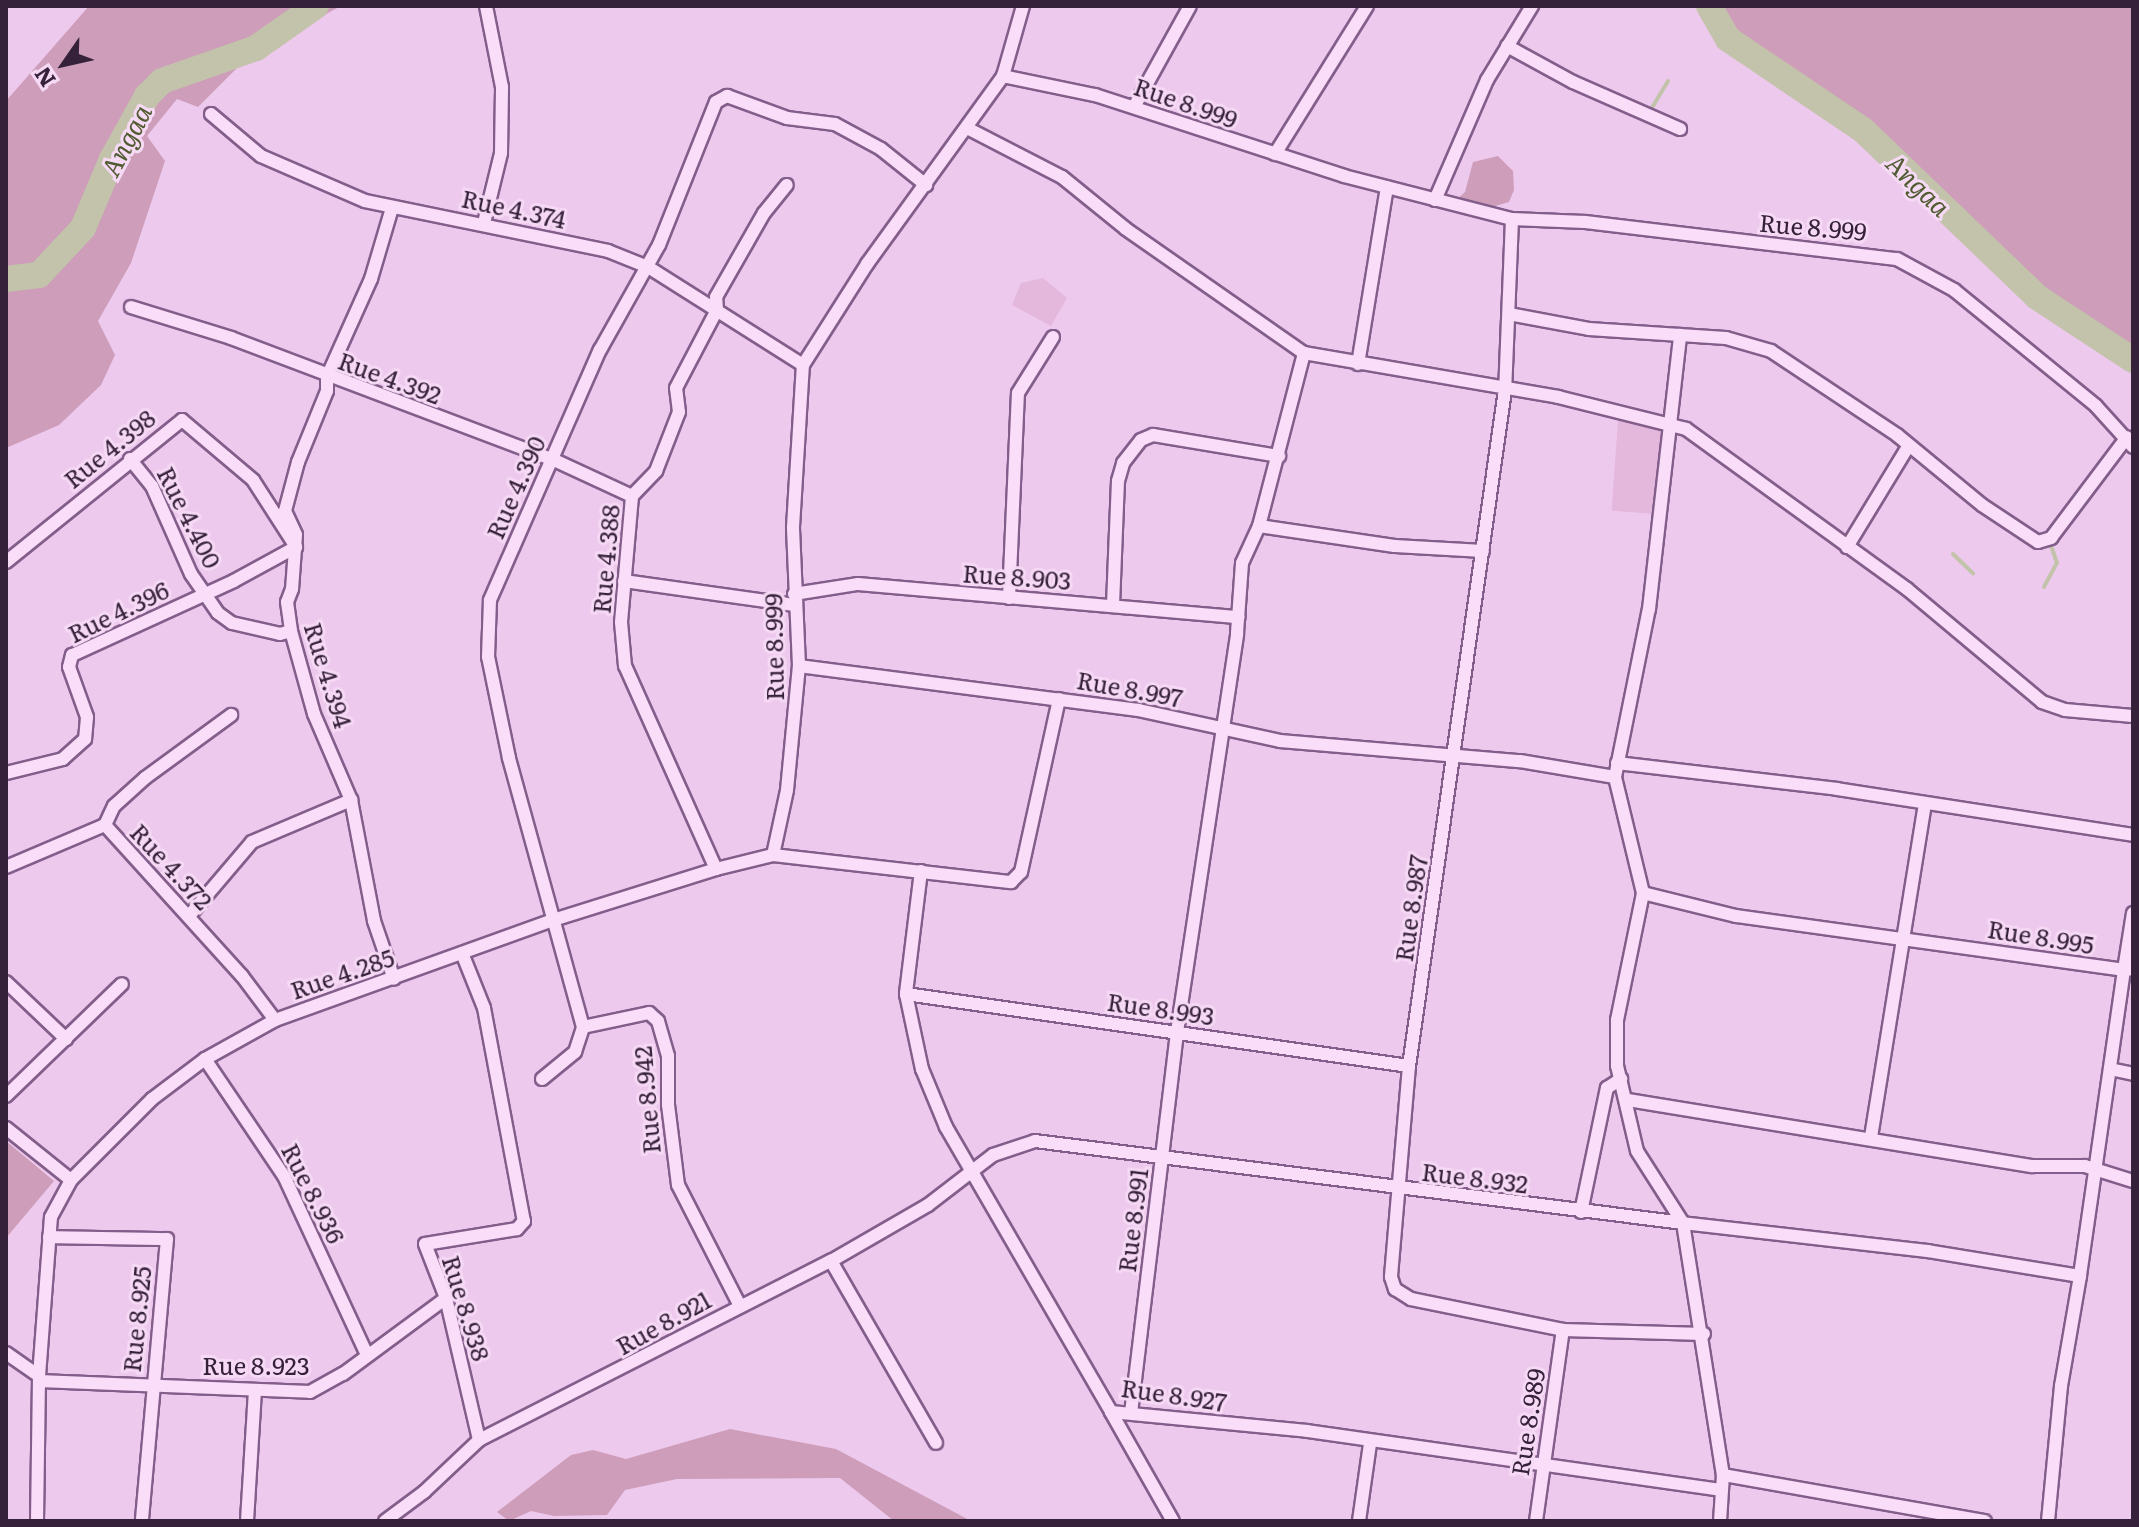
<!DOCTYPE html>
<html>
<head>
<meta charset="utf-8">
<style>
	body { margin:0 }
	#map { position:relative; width:2139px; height:1527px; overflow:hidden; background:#eec9ee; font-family:Literata,serif }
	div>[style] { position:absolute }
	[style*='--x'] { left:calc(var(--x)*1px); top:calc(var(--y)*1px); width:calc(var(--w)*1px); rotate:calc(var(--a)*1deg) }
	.farmland>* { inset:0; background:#e4b7dd; transform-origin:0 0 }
	.green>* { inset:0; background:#cd9db9 }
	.stream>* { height:4px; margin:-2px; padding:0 2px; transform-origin:2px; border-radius:2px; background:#c2c3aa }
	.river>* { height:26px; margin:-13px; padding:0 13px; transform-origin:13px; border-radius:13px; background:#c2c3aa }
	.roads { filter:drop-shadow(2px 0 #835e8a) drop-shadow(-2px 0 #835e8a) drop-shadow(0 2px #835e8a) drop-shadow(0 -2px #835e8a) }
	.minor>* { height:12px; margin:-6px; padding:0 6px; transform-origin:6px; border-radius:6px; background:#f9ddf9 }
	span { translate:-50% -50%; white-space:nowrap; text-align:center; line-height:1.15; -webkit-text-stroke:6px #f6d9f5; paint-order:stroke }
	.street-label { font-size:24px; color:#36213b }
	.water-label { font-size:26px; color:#515b31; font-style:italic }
	.frame { position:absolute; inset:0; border:8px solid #36213b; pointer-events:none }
	.north { position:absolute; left:24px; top:24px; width:80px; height:80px; -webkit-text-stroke:6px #f6d9f5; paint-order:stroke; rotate:236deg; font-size:22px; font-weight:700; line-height:32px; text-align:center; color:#36213b }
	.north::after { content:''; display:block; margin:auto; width:28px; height:36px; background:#36213b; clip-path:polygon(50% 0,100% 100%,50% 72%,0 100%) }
</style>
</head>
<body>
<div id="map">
	<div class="farmland">
		<div style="clip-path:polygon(1043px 278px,1067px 298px,1051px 326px,1012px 305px,1021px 283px)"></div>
		<div style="left:1618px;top:420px;width:52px;height:91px;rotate:4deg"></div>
	</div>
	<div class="green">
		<div style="clip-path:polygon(89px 6px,341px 6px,251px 54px,198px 107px,177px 99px,147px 136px,165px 161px,131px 263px,98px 321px,115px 355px,101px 385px,59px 425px,6px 448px,6px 101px)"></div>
		<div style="clip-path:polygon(1709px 6px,2133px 6px,2133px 360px,2037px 297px,1863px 130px,1728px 39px)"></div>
		<div style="clip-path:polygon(1498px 156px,1513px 171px,1514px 190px,1509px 202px,1485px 209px,1455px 201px,1465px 192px,1473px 162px)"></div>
		<div style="clip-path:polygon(6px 1141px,54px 1181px,6px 1238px)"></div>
		<div style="clip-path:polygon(730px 1429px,836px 1449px,971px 1521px,894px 1521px,840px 1478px,677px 1479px,625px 1490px,607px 1515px,554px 1516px,531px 1511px,509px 1521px,497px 1512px,571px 1455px,593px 1450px,626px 1459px)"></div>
	</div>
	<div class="stream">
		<div style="--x:1650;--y:111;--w:35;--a:-59"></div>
		<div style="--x:1953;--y:554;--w:28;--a:44"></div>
		<div style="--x:2044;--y:587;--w:27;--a:-62"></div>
		<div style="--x:2057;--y:563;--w:18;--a:-109"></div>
	</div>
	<div class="river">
		<div style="--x:1709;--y:6;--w:38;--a:60"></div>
		<div style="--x:1728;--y:39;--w:163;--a:34"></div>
		<div style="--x:1863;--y:130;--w:241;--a:43.8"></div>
		<div style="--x:2037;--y:297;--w:115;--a:33.3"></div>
		<div style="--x:6;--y:279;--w:33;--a:-7"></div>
		<div style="--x:39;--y:275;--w:64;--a:-46.9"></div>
		<div style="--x:83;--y:228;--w:75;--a:-67.2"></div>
		<div style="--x:112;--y:159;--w:72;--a:-60.9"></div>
		<div style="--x:147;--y:96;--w:21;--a:-45"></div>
		<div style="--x:162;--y:81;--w:100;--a:-19.3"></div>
		<div style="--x:256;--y:48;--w:73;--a:-35"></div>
	</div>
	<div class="roads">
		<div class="minor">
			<div style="--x:1507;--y:46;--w:75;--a:28.6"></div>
			<div style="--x:1573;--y:82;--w:117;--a:23.7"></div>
			<div style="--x:1003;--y:76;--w:73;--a:-74.1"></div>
			<div style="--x:1134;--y:107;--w:115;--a:-61"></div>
			<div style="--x:211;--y:114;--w:65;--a:40"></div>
			<div style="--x:261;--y:156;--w:113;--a:23.4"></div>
			<div style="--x:365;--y:201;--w:248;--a:11.6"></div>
			<div style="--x:608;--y:251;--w:43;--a:21.8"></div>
			<div style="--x:648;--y:267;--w:183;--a:32.3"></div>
			<div style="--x:967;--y:128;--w:107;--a:27.3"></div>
			<div style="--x:1062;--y:177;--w:82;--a:39.1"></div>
			<div style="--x:1126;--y:229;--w:217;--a:34.9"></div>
			<div style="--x:1275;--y:154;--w:174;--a:-58.1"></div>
			<div style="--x:1435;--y:200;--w:131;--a:-66.6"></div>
			<div style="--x:1487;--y:80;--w:87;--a:-58.7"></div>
			<div style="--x:392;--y:208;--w:74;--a:106.5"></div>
			<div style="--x:371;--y:279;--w:107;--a:114.2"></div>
			<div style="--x:327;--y:377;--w:14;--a:90"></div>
			<div style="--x:327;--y:391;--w:77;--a:112.2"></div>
			<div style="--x:298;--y:462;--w:51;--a:104.9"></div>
			<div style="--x:285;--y:511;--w:26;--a:65"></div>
			<div style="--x:296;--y:535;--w:54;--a:94.2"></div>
			<div style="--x:292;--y:589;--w:14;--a:111"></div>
			<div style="--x:287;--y:602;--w:29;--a:82"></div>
			<div style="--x:291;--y:631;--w:86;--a:74.5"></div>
			<div style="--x:314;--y:714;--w:94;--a:66.7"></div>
			<div style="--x:351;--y:800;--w:123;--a:79.2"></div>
			<div style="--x:374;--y:921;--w:61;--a:71"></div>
			<div style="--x:1512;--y:219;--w:171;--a:92.3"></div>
			<div style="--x:1505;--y:390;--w:683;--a:98.08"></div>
			<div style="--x:1409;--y:1066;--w:212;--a:94.9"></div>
			<div style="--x:1391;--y:1277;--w:13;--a:72"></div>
			<div style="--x:1395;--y:1289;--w:19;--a:32"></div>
			<div style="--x:1411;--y:1299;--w:155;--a:11.5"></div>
			<div style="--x:1563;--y:1330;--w:141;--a:1.6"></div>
			<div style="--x:484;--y:223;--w:72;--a:-76.3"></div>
			<div style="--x:501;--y:153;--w:66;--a:-89.1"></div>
			<div style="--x:502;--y:87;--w:83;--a:-101.2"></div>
			<div style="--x:131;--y:307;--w:105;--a:17.2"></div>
			<div style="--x:231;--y:338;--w:343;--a:20.7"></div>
			<div style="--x:552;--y:459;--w:88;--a:24.8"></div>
			<div style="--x:1509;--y:314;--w:81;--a:10.6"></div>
			<div style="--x:1589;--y:329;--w:137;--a:3.8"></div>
			<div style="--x:1726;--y:338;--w:47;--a:16.1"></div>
			<div style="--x:1771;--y:351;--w:151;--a:33.7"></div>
			<div style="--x:1897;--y:435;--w:110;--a:39.5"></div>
			<div style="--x:1982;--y:505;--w:67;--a:33.5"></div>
			<div style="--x:2038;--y:542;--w:14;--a:-17"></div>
			<div style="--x:2051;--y:538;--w:126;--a:-53"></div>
			<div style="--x:1358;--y:364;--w:179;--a:-80.7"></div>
			<div style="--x:130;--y:459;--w:35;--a:51"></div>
			<div style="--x:152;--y:486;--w:96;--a:66.1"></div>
			<div style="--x:191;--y:574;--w:47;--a:55.3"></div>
			<div style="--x:218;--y:613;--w:17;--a:36"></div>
			<div style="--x:232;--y:623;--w:49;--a:12.9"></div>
			<div style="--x:280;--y:634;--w:11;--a:-15"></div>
			<div style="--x:1259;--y:526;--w:137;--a:8.4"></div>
			<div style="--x:1395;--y:546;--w:88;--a:3.3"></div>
			<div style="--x:1847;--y:547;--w:119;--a:-58.7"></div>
			<div style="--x:6;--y:562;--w:226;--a:-38.9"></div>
			<div style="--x:182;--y:420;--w:93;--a:40.2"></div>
			<div style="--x:253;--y:480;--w:80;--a:57.3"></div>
			<div style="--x:296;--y:547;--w:71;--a:151.3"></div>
			<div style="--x:234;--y:581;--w:178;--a:155.4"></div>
			<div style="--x:72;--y:655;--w:12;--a:104"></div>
			<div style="--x:69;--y:667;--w:53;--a:70.2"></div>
			<div style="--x:87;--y:717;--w:22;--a:95"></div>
			<div style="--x:85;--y:739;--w:30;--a:138"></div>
			<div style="--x:63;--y:759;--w:59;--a:166.2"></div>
			<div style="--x:624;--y:581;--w:172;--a:8"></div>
			<div style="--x:794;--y:594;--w:65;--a:-8.9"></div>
			<div style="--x:858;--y:584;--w:382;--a:5"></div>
			<div style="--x:1009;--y:598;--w:205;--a:-87.5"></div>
			<div style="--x:1018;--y:393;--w:66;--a:-58"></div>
			<div style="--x:1113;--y:605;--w:124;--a:-87.7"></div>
			<div style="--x:1118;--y:481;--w:19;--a:-74"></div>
			<div style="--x:1123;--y:463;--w:29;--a:-52"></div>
			<div style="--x:1141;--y:440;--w:13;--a:-23"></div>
			<div style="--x:1153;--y:435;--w:128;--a:9.5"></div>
			<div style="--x:799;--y:666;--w:342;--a:7.4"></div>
			<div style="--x:1138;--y:710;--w:145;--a:12.3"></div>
			<div style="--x:1280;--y:741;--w:241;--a:4.8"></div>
			<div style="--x:1520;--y:761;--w:96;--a:9.6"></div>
			<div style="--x:1617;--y:763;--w:222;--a:6.7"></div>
			<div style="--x:1837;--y:789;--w:300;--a:8.8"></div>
			<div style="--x:105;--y:825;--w:21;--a:-65"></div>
			<div style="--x:114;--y:806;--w:42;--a:-42.1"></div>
			<div style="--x:145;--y:778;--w:107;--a:-36.2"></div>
			<div style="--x:773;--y:855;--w:66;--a:-77.8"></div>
			<div style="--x:787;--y:790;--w:125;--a:-84.5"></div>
			<div style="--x:799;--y:666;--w:139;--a:-92.5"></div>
			<div style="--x:793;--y:527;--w:162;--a:-86.5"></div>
			<div style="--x:803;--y:365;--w:120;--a:-57.6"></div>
			<div style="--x:867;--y:264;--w:232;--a:-54.1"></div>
			<div style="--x:1003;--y:76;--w:94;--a:11.7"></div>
			<div style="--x:1095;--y:95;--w:262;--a:18"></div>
			<div style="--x:1344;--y:176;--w:173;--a:14.4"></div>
			<div style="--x:1512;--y:219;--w:73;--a:2.4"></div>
			<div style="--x:1585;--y:222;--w:314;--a:6.8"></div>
			<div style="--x:1897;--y:259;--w:65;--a:28.5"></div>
			<div style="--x:1954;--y:290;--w:183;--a:39.2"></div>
			<div style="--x:2096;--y:406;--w:55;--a:47.9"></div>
			<div style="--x:6;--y:867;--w:108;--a:-23"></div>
			<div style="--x:105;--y:825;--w:204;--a:47.8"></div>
			<div style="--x:242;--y:976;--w:55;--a:53.1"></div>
			<div style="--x:716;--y:869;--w:222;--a:-114.1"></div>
			<div style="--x:625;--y:666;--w:44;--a:-95.2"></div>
			<div style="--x:621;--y:622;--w:126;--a:-85"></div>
			<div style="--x:632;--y:496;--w:35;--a:-46"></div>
			<div style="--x:656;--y:471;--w:63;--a:-68.7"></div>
			<div style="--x:679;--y:412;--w:24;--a:-97"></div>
			<div style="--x:676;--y:388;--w:88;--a:-62.3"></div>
			<div style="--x:717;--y:310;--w:13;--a:-94"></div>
			<div style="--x:716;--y:297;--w:97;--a:-60.3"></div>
			<div style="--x:764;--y:213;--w:36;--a:-51"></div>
			<div style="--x:921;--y:871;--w:124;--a:97"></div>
			<div style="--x:906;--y:994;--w:77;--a:78"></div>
			<div style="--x:922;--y:1069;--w:63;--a:67.5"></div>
			<div style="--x:946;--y:1127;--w:329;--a:59.9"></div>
			<div style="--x:1111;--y:1412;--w:197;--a:5.5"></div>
			<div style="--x:1307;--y:1431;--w:417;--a:8.1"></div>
			<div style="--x:1643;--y:893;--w:96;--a:13.9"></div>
			<div style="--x:1736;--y:916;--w:392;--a:7.9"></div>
			<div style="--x:2124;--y:970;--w:309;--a:98.2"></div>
			<div style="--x:2080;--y:1276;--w:154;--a:-170.7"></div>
			<div style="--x:1928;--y:1251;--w:247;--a:-173.5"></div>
			<div style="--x:1683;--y:1223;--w:85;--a:-122.6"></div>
			<div style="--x:1637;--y:1151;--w:87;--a:-103.2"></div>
			<div style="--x:1617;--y:1066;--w:46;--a:-90"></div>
			<div style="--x:1617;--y:1020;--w:130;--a:-78.4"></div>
			<div style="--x:1643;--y:893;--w:119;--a:-103.6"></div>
			<div style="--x:1615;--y:777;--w:171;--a:-78.6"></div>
			<div style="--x:1649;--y:609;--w:276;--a:-83.5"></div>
			<div style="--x:2133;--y:913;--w:58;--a:99"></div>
			<div style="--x:2124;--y:970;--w:9;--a:-6"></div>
			<div style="--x:189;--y:916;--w:97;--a:-49.6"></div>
			<div style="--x:252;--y:842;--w:108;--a:-23"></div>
			<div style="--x:462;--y:953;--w:59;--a:68.2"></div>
			<div style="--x:484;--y:1008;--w:217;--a:79.4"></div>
			<div style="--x:524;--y:1221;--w:11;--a:131"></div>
			<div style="--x:517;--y:1229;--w:93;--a:170.7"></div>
			<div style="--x:425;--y:1244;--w:58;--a:68.7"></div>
			<div style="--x:446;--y:1298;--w:146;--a:76.9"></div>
			<div style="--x:6;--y:982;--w:83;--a:43.5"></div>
			<div style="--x:906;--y:994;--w:508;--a:8.15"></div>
			<div style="--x:205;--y:1059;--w:141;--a:56"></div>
			<div style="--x:284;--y:1176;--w:197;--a:65.1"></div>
			<div style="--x:2110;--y:1069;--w:24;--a:12"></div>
			<div style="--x:542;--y:1079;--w:43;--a:-39.3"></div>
			<div style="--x:575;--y:1052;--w:26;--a:-72"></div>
			<div style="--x:6;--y:1096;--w:161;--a:-44"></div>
			<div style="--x:1628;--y:1100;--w:410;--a:9.3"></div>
			<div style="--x:2033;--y:1166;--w:52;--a:0"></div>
			<div style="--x:2085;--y:1166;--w:50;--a:17.4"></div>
			<div style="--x:6;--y:1128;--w:83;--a:38.7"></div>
			<div style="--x:1871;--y:1137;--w:338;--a:-80.8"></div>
			<div style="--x:1581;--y:1212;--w:127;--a:-78.2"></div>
			<div style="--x:1607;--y:1088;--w:17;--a:-33"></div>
			<div style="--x:49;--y:1237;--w:118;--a:1"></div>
			<div style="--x:167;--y:1239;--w:283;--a:95.1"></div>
			<div style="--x:831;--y:1261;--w:210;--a:60"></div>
			<div style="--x:739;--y:1304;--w:134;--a:-117.1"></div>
			<div style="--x:678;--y:1185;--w:81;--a:-97.1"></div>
			<div style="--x:668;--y:1105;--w:49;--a:-90"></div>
			<div style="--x:668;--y:1056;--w:36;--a:-106"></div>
			<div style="--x:658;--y:1021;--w:12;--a:-138"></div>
			<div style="--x:649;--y:1013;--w:67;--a:168"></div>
			<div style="--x:583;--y:1027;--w:279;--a:-105.4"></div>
			<div style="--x:509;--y:758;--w:103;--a:-101.7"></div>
			<div style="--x:488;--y:657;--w:57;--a:-88"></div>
			<div style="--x:490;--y:600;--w:273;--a:-66.3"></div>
			<div style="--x:600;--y:350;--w:120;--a:-60.7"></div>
			<div style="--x:659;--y:245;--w:154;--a:-68.3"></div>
			<div style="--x:716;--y:102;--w:13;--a:-29"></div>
			<div style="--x:727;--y:96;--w:64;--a:20.1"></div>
			<div style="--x:787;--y:118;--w:48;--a:7.1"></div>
			<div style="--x:835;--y:124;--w:52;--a:28.5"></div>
			<div style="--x:881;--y:149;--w:58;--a:38.7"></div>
			<div style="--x:6;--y:1353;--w:40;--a:34.9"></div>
			<div style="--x:39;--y:1381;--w:271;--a:2.3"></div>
			<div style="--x:310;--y:1392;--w:38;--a:-29"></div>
			<div style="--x:343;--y:1374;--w:128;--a:-36.4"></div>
			<div style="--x:1111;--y:1412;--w:125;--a:60.4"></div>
			<div style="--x:1131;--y:1413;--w:384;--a:-83.1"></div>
			<div style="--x:1177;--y:1032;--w:403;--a:-81.4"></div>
			<div style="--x:1237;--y:633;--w:70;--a:-85.9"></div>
			<div style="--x:1242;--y:563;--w:41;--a:-65.3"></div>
			<div style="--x:1259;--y:526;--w:179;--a:-75.4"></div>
			<div style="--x:1304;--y:353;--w:258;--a:9.8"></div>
			<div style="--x:1558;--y:397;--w:132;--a:14"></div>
			<div style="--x:1686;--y:429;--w:273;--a:35.9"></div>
			<div style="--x:1907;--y:589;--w:176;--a:39.9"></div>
			<div style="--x:2042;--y:702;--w:24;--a:19"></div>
			<div style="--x:2065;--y:710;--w:68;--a:5"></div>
			<div style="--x:1723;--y:1475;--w:266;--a:10"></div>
			<div style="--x:37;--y:1521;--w:145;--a:-89.2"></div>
			<div style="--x:39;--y:1376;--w:159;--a:-85.7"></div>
			<div style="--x:51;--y:1217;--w:42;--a:-61.6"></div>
			<div style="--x:71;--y:1180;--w:115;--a:-45"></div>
			<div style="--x:152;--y:1099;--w:66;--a:-37"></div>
			<div style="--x:205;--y:1059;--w:80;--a:-29.1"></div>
			<div style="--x:275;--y:1020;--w:292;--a:-19.8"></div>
			<div style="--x:550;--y:921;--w:174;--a:-17.4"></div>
			<div style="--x:716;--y:869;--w:59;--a:-13.8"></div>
			<div style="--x:773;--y:855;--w:240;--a:6.5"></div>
			<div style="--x:1011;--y:882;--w:14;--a:-45"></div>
			<div style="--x:1021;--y:872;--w:177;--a:-77.6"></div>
			<div style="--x:247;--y:1521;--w:129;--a:-86.5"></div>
			<div style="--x:385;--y:1521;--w:49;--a:-36.6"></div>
			<div style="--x:424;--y:1492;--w:76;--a:-43.4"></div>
			<div style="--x:479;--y:1440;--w:395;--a:-27"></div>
			<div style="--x:831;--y:1261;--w:112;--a:-30"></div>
			<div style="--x:928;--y:1205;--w:82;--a:-37.6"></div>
			<div style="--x:993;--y:1155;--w:44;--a:-18.4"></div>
			<div style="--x:1035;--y:1141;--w:653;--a:7.21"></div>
			<div style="--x:1683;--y:1223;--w:255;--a:81"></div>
			<div style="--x:1723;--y:1475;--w:46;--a:93.7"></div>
			<div style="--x:1359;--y:1521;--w:78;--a:-81.9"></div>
			<div style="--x:1536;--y:1521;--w:193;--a:-82"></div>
			<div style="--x:2048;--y:1521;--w:136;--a:-84.5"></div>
			<div style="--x:2061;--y:1386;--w:112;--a:-80.2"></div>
		</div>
	</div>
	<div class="street-label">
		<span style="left:1186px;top:102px;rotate:19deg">Rue 8.999</span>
		<span style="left:514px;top:208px;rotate:12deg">Rue 4.374</span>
		<span style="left:1813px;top:226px;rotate:5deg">Rue 8.999</span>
		<span style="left:390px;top:377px;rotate:20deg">Rue 4.392</span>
		<span style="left:109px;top:448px;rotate:-39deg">Rue 4.398</span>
		<span style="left:515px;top:487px;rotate:-66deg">Rue 4.390</span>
		<span style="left:190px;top:517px;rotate:63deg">Rue 4.400</span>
		<span style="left:605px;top:559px;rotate:-85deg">Rue 4.388</span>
		<span style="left:1017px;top:576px;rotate:4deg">Rue 8.903</span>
		<span style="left:118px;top:611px;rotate:-26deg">Rue 4.396</span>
		<span style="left:773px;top:647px;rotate:-91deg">Rue 8.999</span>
		<span style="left:329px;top:675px;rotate:73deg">Rue 4.394</span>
		<span style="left:1130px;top:688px;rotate:10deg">Rue 8.997</span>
		<span style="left:172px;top:866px;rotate:47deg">Rue 4.372</span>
		<span style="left:1410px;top:908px;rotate:-82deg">Rue 8.987</span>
		<span style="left:2041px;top:936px;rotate:9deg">Rue 8.995</span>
		<span style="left:342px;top:973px;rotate:-19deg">Rue 4.285</span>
		<span style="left:1161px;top:1008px;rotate:8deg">Rue 8.993</span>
		<span style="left:646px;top:1100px;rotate:-95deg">Rue 8.942</span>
		<span style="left:1475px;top:1177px;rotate:7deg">Rue 8.932</span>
		<span style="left:314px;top:1193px;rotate:63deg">Rue 8.936</span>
		<span style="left:1132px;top:1220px;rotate:-83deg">Rue 8.991</span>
		<span style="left:467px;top:1308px;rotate:73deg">Rue 8.938</span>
		<span style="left:136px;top:1319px;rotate:-84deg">Rue 8.925</span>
		<span style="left:663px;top:1322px;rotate:-29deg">Rue 8.921</span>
		<span style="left:256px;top:1365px">Rue 8.923</span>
		<span style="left:1174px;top:1394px;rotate:8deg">Rue 8.927</span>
		<span style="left:1527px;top:1422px;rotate:-81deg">Rue 8.989</span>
	</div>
	<div class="water-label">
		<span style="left:125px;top:140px;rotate:-62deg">Angaa</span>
		<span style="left:1919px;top:184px;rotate:44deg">Angaa</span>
	</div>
	<div class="frame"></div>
	<div class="north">N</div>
</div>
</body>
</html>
